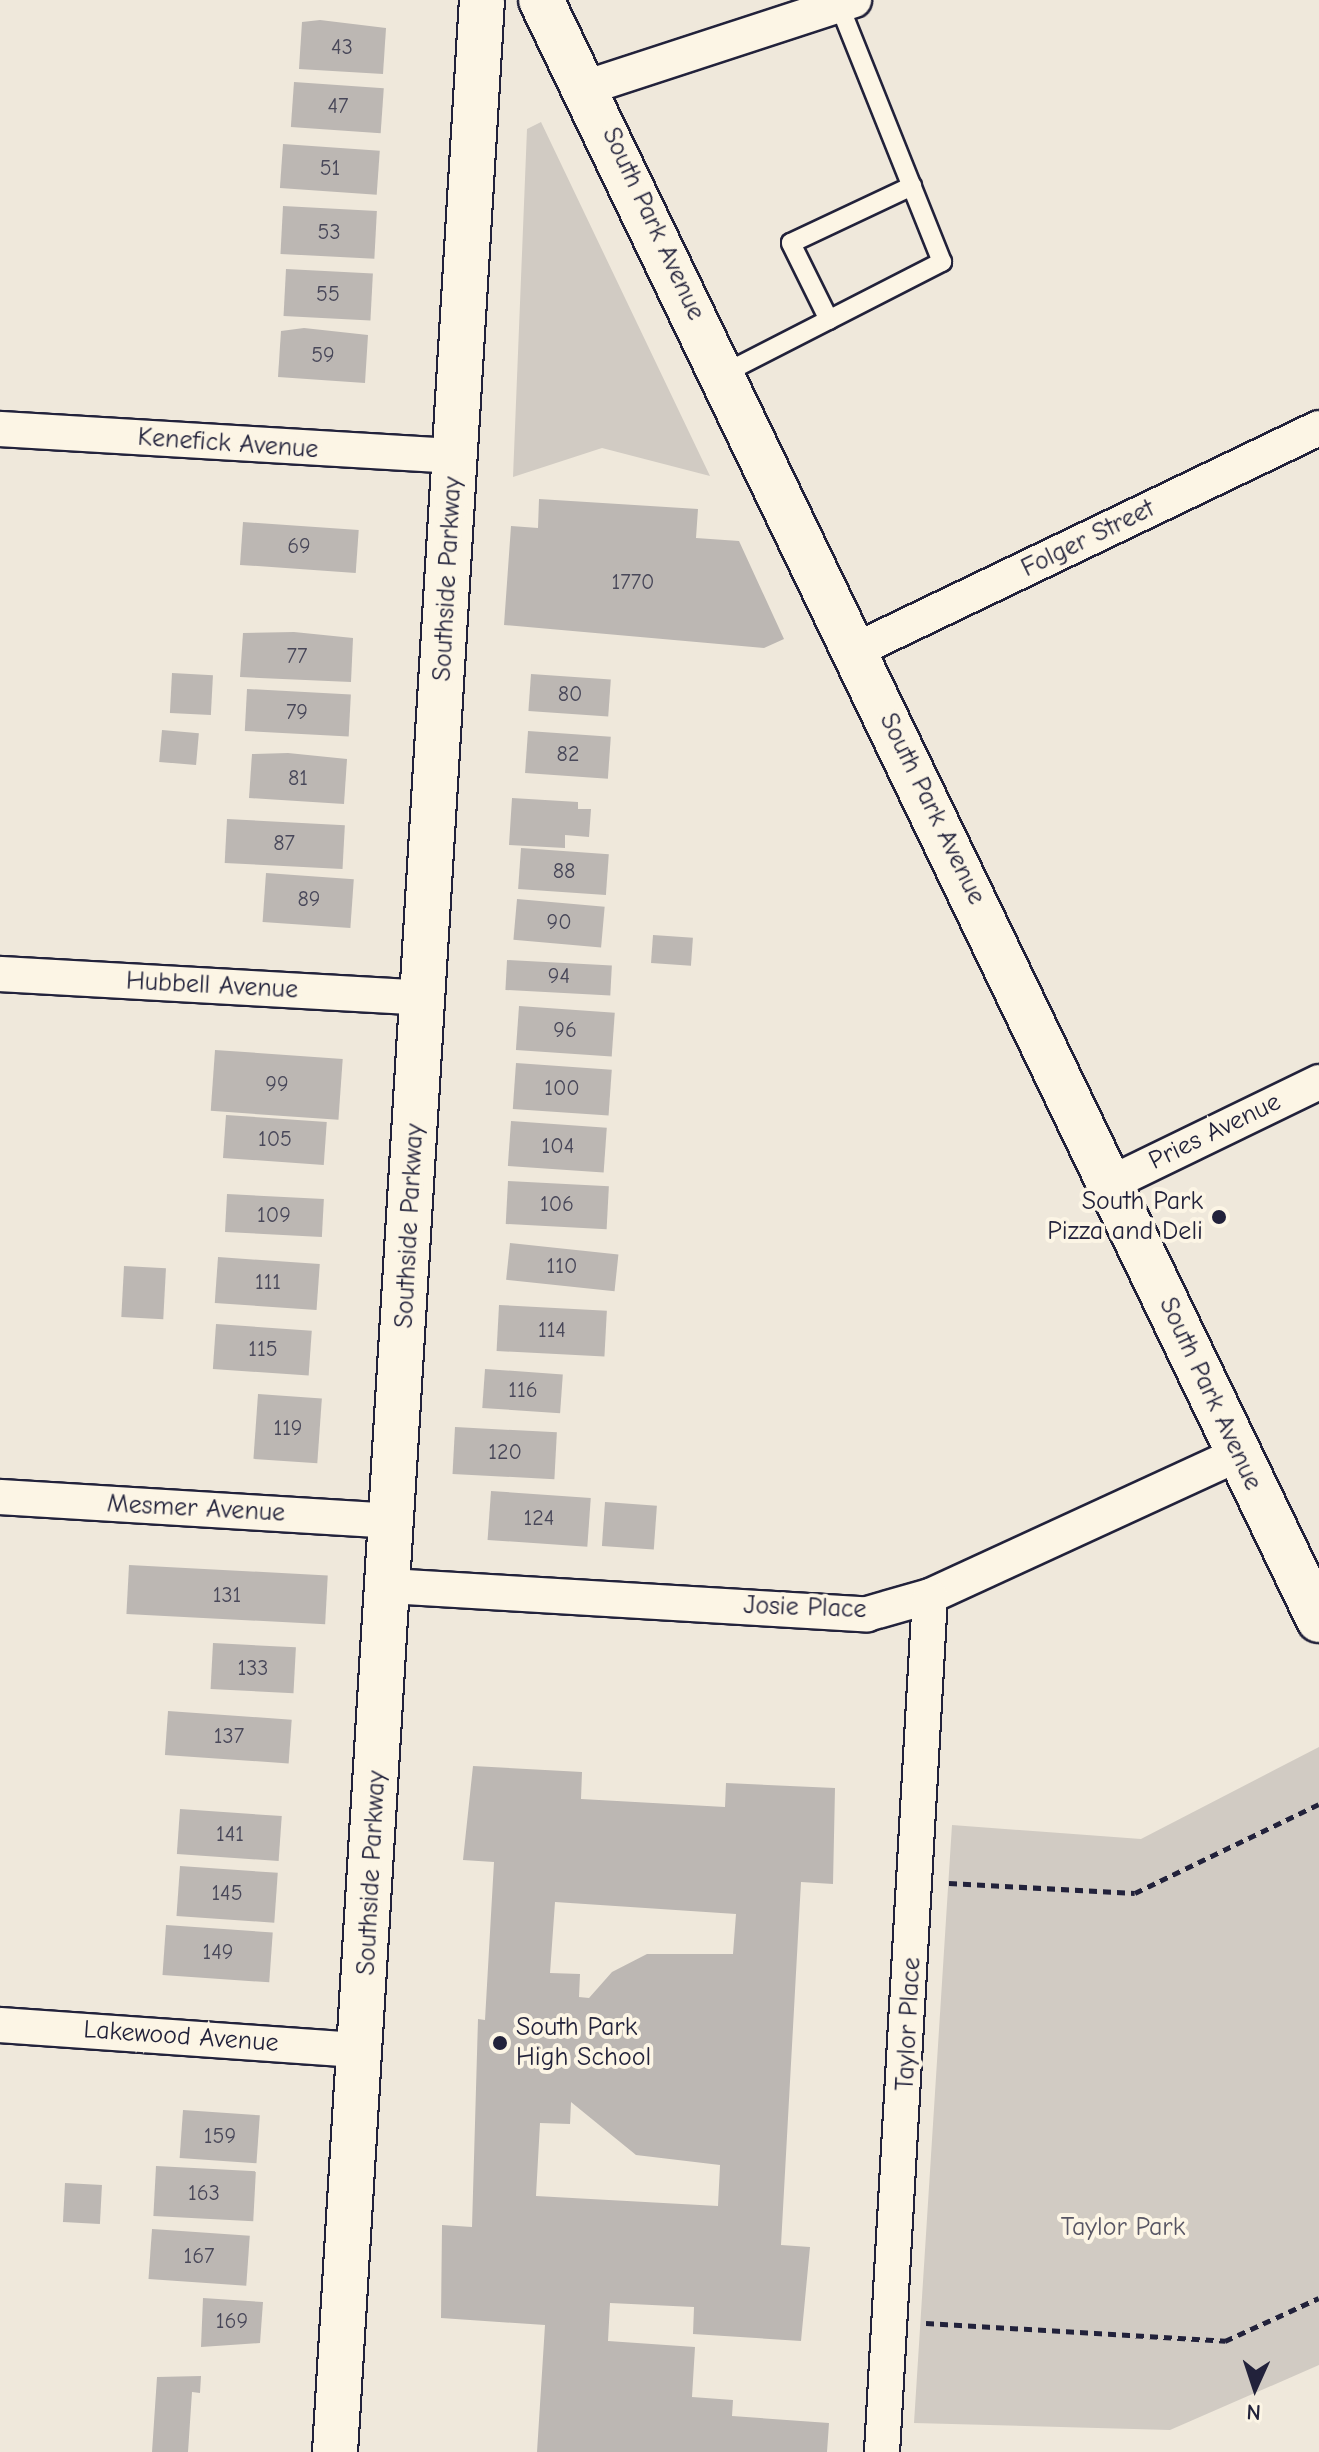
<!DOCTYPE html>
<html>
<head>
<meta charset="utf-8">
<style>
	body { margin:0 }
	#map { position:relative; width:1319px; height:2452px; overflow:hidden; background:#efe8db; font-family:"Comic Neue",sans-serif }
	div>[style] { position:absolute }
	[style*='--x'] { left:calc(var(--x)*1px); top:calc(var(--y)*1px); width:calc(var(--w)*1px); rotate:calc(var(--a)*1deg) }
	.green>* { inset:0; background:#d1cbc3 }
	.building>* { inset:0; background:#bcb7b3; transform-origin:0 0 }
	.path>* { height:5px; margin-top:-2.5px; transform-origin:0; background:repeating-linear-gradient(90deg,#22223b 0 8px,transparent 0 14px) }
	.roads { filter:drop-shadow(2px 0 #22223b) drop-shadow(-2px 0 #22223b) drop-shadow(0 2px #22223b) drop-shadow(0 -2px #22223b) }
	.lane>* { height:18px; margin:-9px; padding:0 9px; transform-origin:9px; border-radius:9px; background:#fcf5e5 }
	.street>* { height:34px; margin:-17px; padding:0 17px; transform-origin:17px; border-radius:17px; background:#fcf5e5 }
	.secondary>* { height:44px; margin:-22px; padding:0 22px; transform-origin:22px; border-radius:22px; background:#fcf5e5 }
	.primary>* { height:44px; margin:-22px; padding:0 22px; transform-origin:22px; border-radius:22px; background:#fcf5e5 }
	.dots>* { width:22px; height:22px; translate:-50% -50%; box-sizing:border-box; border:4px solid #fcf5e5; border-radius:50% }
	span { translate:-50% -50%; white-space:nowrap; text-align:center; line-height:1.15; -webkit-text-stroke:8px #fcf5e5; paint-order:stroke }
	.number-label { font-size:22px; color:#484759 }
	.number-label span { -webkit-text-stroke-width:0 }
	.street-label { font-size:26px; color:#22223b }
	.poi-label { font-size:26px; color:#22223b }
	.right { translate:-100% -50%; text-align:right }
	.left { translate:0 -50%; text-align:left }
	.park-label { font-size:26px; color:#575564 }
	.north { position:absolute; left:1215px; top:2348px; width:80px; height:80px; -webkit-text-stroke:6px #fcf5e5; paint-order:stroke; rotate:183deg; font-size:22px; font-weight:700; line-height:32px; text-align:center; color:#22223b }
	.north::after { content:''; display:block; margin:auto; width:28px; height:36px; background:#22223b; clip-path:polygon(50% 0,100% 100%,50% 72%,0 100%) }
</style>
</head>
<body>
<div id="map">
	<div class="green">
		<div style="clip-path:polygon(541px 122px,710px 476px,602px 448px,513px 477px,527px 129px)"></div>
		<div style="clip-path:polygon(1319px 1747px,1319px 2365px,1170px 2430px,914px 2423px,952px 1825px,1141px 1839px)"></div>
	</div>
	<div class="building">
		<div style="clip-path:polygon(320px 20px,386px 28px,383px 74px,299px 69px,302px 22px)"></div>
		<div style="left:294px;top:82px;width:90px;height:45px;rotate:4deg"></div>
		<div style="left:283px;top:144px;width:97px;height:44px;rotate:4deg"></div>
		<div style="left:283px;top:206px;width:94px;height:48px;rotate:3deg"></div>
		<div style="left:286px;top:269px;width:87px;height:47px;rotate:3deg"></div>
		<div style="clip-path:polygon(304px 328px,368px 335px,365px 383px,278px 377px,281px 331px)"></div>
		<div style="clip-path:polygon(539px 499px,698px 509px,696px 538px,739px 541px,784px 639px,764px 648px,504px 625px,511px 526px,538px 528px)"></div>
		<div style="left:243px;top:522px;width:116px;height:43px;rotate:4deg"></div>
		<div style="clip-path:polygon(294px 632px,353px 638px,351px 682px,240px 677px,243px 633px)"></div>
		<div style="left:172px;top:673px;width:41px;height:40px;rotate:3deg"></div>
		<div style="left:531px;top:674px;width:80px;height:37px;rotate:4deg"></div>
		<div style="left:247px;top:689px;width:104px;height:42px;rotate:3deg"></div>
		<div style="left:162px;top:730px;width:37px;height:32px;rotate:5deg"></div>
		<div style="left:528px;top:731px;width:83px;height:42px;rotate:4deg"></div>
		<div style="clip-path:polygon(288px 753px,347px 759px,344px 804px,249px 798px,252px 754px)"></div>
		<div style="clip-path:polygon(512px 798px,578px 802px,578px 809px,591px 809px,589px 837px,565px 835px,565px 848px,509px 845px)"></div>
		<div style="left:227px;top:819px;width:118px;height:44px;rotate:3deg"></div>
		<div style="left:521px;top:848px;width:88px;height:41px;rotate:4deg"></div>
		<div style="left:266px;top:873px;width:88px;height:49px;rotate:4deg"></div>
		<div style="left:517px;top:899px;width:88px;height:41px;rotate:5deg"></div>
		<div style="left:653px;top:935px;width:40px;height:28px;rotate:4deg"></div>
		<div style="left:507px;top:960px;width:105px;height:30px;rotate:3deg"></div>
		<div style="left:519px;top:1006px;width:96px;height:44px;rotate:4deg"></div>
		<div style="left:215px;top:1050px;width:128px;height:61px;rotate:4deg"></div>
		<div style="left:516px;top:1063px;width:96px;height:46px;rotate:4deg"></div>
		<div style="left:226px;top:1115px;width:101px;height:43px;rotate:4deg"></div>
		<div style="left:511px;top:1121px;width:96px;height:45px;rotate:4deg"></div>
		<div style="left:508px;top:1181px;width:101px;height:43px;rotate:3deg"></div>
		<div style="left:227px;top:1194px;width:97px;height:38px;rotate:3deg"></div>
		<div style="left:510px;top:1243px;width:109px;height:37px;rotate:6deg"></div>
		<div style="left:218px;top:1257px;width:102px;height:46px;rotate:4deg"></div>
		<div style="left:124px;top:1266px;width:42px;height:51px;rotate:3deg"></div>
		<div style="left:499px;top:1305px;width:108px;height:46px;rotate:3deg"></div>
		<div style="left:216px;top:1324px;width:96px;height:45px;rotate:4deg"></div>
		<div style="left:485px;top:1369px;width:78px;height:39px;rotate:4deg"></div>
		<div style="left:258px;top:1394px;width:64px;height:65px;rotate:4deg"></div>
		<div style="left:455px;top:1427px;width:102px;height:47px;rotate:3deg"></div>
		<div style="left:491px;top:1491px;width:100px;height:49px;rotate:4deg"></div>
		<div style="left:605px;top:1502px;width:52px;height:44px;rotate:4deg"></div>
		<div style="left:129px;top:1565px;width:199px;height:49px;rotate:3deg"></div>
		<div style="left:213px;top:1643px;width:83px;height:46px;rotate:3deg"></div>
		<div style="left:168px;top:1711px;width:124px;height:44px;rotate:4deg"></div>
		<div style="clip-path:polygon(evenodd,473px 1766px,582px 1772px,581px 1799px,725px 1807px,726px 1783px,835px 1788px,833px 1884px,801px 1882px,781px 2245px,810px 2247px,801px 2341px,693px 2334px,694px 2307px,610px 2303px,608px 2341px,695px 2347px,692px 2397px,733px 2400px,732px 2416px,829px 2423px,827px 2452px,537px 2452px,545px 2325px,441px 2318px,442px 2225px,472px 2227px,478px 2019px,485px 2020px,494px 1862px,463px 1860px,473px 1766px,555px 1902px,736px 1914px,733px 1954px,647px 1954px,612px 1972px,589px 1998px,579px 1997px,580px 1974px,550px 1973px,555px 1902px,473px 1766px,571px 2102px,636px 2155px,720px 2165px,718px 2206px,536px 2196px,540px 2123px,570px 2124px,571px 2102px)"></div>
		<div style="left:180px;top:1809px;width:102px;height:45px;rotate:4deg"></div>
		<div style="left:180px;top:1866px;width:98px;height:50px;rotate:4deg"></div>
		<div style="left:166px;top:1925px;width:107px;height:50px;rotate:4deg"></div>
		<div style="left:183px;top:2110px;width:77px;height:48px;rotate:4deg"></div>
		<div style="left:156px;top:2166px;width:100px;height:50px;rotate:3deg"></div>
		<div style="left:65px;top:2183px;width:37px;height:39px;rotate:3deg"></div>
		<div style="left:152px;top:2229px;width:98px;height:50px;rotate:4deg"></div>
		<div style="clip-path:polygon(203px 2298px,263px 2302px,260px 2343px,201px 2347px)"></div>
		<div style="clip-path:polygon(201px 2376px,200px 2393px,192px 2392px,188px 2452px,152px 2452px,157px 2377px)"></div>
	</div>
	<div class="path">
		<div style="--x:949;--y:1883;--w:186;--a:3.1"></div>
		<div style="--x:1135;--y:1893;--w:204;--a:-25.8"></div>
		<div style="--x:926;--y:2323;--w:300;--a:3.4"></div>
		<div style="--x:1225;--y:2341;--w:103;--a:-24.6"></div>
	</div>
	<div class="roads">
		<div class="lane">
			<div style="--x:829;--y:320;--w:86;--a:-116.3"></div>
			<div style="--x:791;--y:243;--w:134;--a:-25.2"></div>
			<div style="--x:725;--y:373;--w:244;--a:-27.1"></div>
			<div style="--x:942;--y:262;--w:277;--a:-111.8"></div>
		</div>
		<div class="street">
			<div style="--x:588;--y:87;--w:280;--a:-18.1"></div>
			<div style="--x:0;--y:429;--w:457;--a:3.4"></div>
			<div style="--x:856;--y:650;--w:513;--a:-25.62"></div>
			<div style="--x:0;--y:974;--w:425;--a:3.2"></div>
			<div style="--x:1111;--y:1183;--w:231;--a:-25.9"></div>
			<div style="--x:0;--y:1497;--w:394;--a:3.5"></div>
			<div style="--x:389;--y:1586;--w:479;--a:3.4"></div>
			<div style="--x:867;--y:1614;--w:66;--a:-15.9"></div>
			<div style="--x:930;--y:1596;--w:338;--a:-24.7"></div>
			<div style="--x:0;--y:2025;--w:362;--a:4"></div>
			<div style="--x:882;--y:2452;--w:857;--a:-86.79"></div>
		</div>
		<div class="secondary">
			<div style="--x:335;--y:2452;--w:2456;--a:-86.57"></div>
		</div>
		<div class="primary">
			<div style="--x:541;--y:0;--w:1797;--a:64.35"></div>
		</div>
	</div>
	<div class="dots">
		<div style="left:1219px;top:1217px;background:#22223b"></div>
		<div style="left:500px;top:2043px;background:#22223b"></div>
	</div>
	<div class="number-label">
		<span style="left:342px;top:48px">43</span>
		<span style="left:338px;top:107px">47</span>
		<span style="left:330px;top:169px">51</span>
		<span style="left:329px;top:233px">53</span>
		<span style="left:328px;top:295px">55</span>
		<span style="left:323px;top:356px">59</span>
		<span style="left:299px;top:547px">69</span>
		<span style="left:633px;top:583px">1770</span>
		<span style="left:297px;top:657px">77</span>
		<span style="left:570px;top:695px">80</span>
		<span style="left:297px;top:713px">79</span>
		<span style="left:568px;top:755px">82</span>
		<span style="left:298px;top:779px">81</span>
		<span style="left:284px;top:844px">87</span>
		<span style="left:564px;top:872px">88</span>
		<span style="left:309px;top:900px">89</span>
		<span style="left:559px;top:923px">90</span>
		<span style="left:559px;top:977px">94</span>
		<span style="left:565px;top:1031px">96</span>
		<span style="left:277px;top:1085px">99</span>
		<span style="left:562px;top:1089px">100</span>
		<span style="left:275px;top:1140px">105</span>
		<span style="left:558px;top:1147px">104</span>
		<span style="left:557px;top:1205px">106</span>
		<span style="left:274px;top:1216px">109</span>
		<span style="left:562px;top:1267px">110</span>
		<span style="left:268px;top:1283px">111</span>
		<span style="left:552px;top:1331px">114</span>
		<span style="left:263px;top:1350px">115</span>
		<span style="left:523px;top:1391px">116</span>
		<span style="left:288px;top:1429px">119</span>
		<span style="left:505px;top:1453px">120</span>
		<span style="left:539px;top:1519px">124</span>
		<span style="left:227px;top:1596px">131</span>
		<span style="left:253px;top:1669px">133</span>
		<span style="left:229px;top:1737px">137</span>
		<span style="left:230px;top:1835px">141</span>
		<span style="left:227px;top:1894px">145</span>
		<span style="left:218px;top:1953px">149</span>
		<span style="left:220px;top:2137px">159</span>
		<span style="left:204px;top:2194px">163</span>
		<span style="left:199px;top:2257px">167</span>
		<span style="left:232px;top:2322px">169</span>
	</div>
	<div class="street-label">
		<span style="left:653px;top:224px;rotate:65deg">South Park Avenue</span>
		<span style="left:228px;top:444px;rotate:4deg">Kenefick Avenue</span>
		<span style="left:1088px;top:539px;rotate:-26deg">Folger Street</span>
		<span style="left:448px;top:579px;rotate:-87deg">Southside Parkway</span>
		<span style="left:932px;top:809px;rotate:64deg">South Park Avenue</span>
		<span style="left:212px;top:986px;rotate:3deg">Hubbell Avenue</span>
		<span style="left:1215px;top:1132px;rotate:-26deg">Pries Avenue</span>
		<span style="left:410px;top:1226px;rotate:-87deg">Southside Parkway</span>
		<span style="left:1210px;top:1394px;rotate:65deg">South Park Avenue</span>
		<span style="left:196px;top:1509px;rotate:3deg">Mesmer Avenue</span>
		<span style="left:805px;top:1608px;rotate:2deg">Josie Place</span>
		<span style="left:372px;top:1873px;rotate:-87deg">Southside Parkway</span>
		<span style="left:909px;top:2024px;rotate:-87deg">Taylor Place</span>
		<span style="left:181px;top:2037px;rotate:4deg">Lakewood Avenue</span>
	</div>
	<div class="poi-label">
		<span class="right" style="left:1203px;top:1217px">South Park<br>Pizza and Deli</span>
		<span class="left" style="left:516px;top:2043px">South Park<br>High School</span>
	</div>
	<div class="park-label">
		<span style="left:1123px;top:2228px">Taylor Park</span>
	</div>
	<div class="north">N</div>
</div>
</body>
</html>
